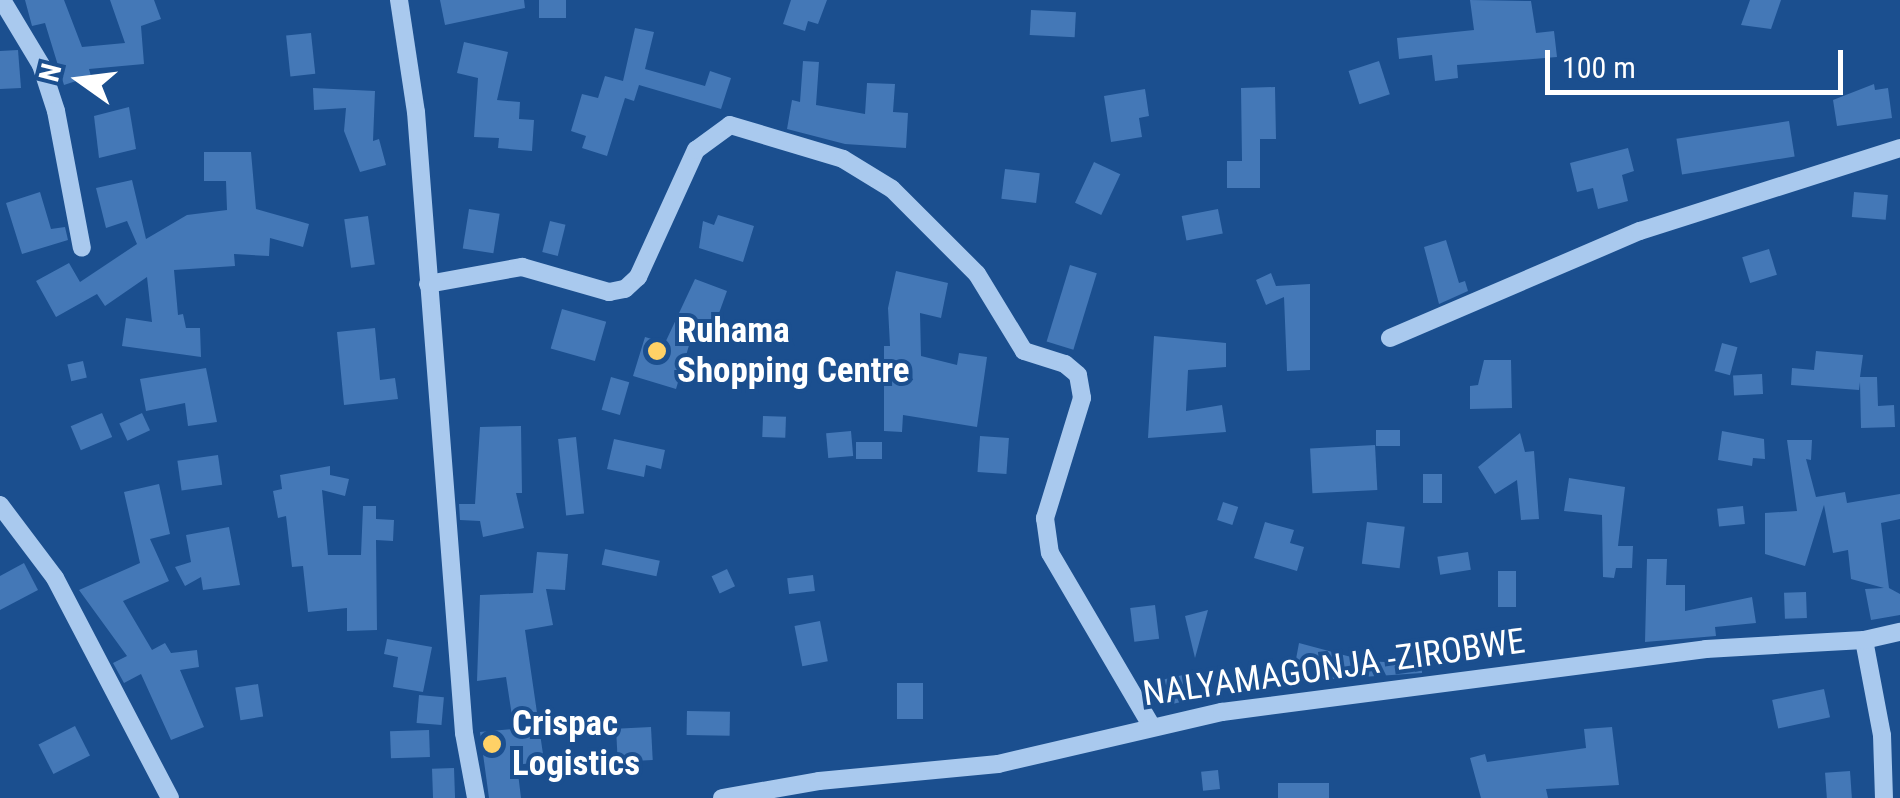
<!DOCTYPE html>
<html>
<head>
<meta charset="utf-8">
<style>
	body { margin:0 }
	#map { position:relative; width:1900px; height:798px; overflow:hidden; background:#1b4f8f; font-family:"Roboto Condensed",sans-serif }
	div>[style] { position:absolute }
	[style*='--x'] { left:calc(var(--x)*1px); top:calc(var(--y)*1px); width:calc(var(--w)*1px); rotate:calc(var(--a)*1deg) }
	.building>* { inset:0; background:#4478b7; transform-origin:0 0 }
	.minor>* { height:18px; margin:-9px; padding:0 9px; transform-origin:9px; border-radius:9px; background:#a9c9ee }
	.dots>* { width:28px; height:28px; translate:-50% -50%; box-sizing:border-box; border:5px solid #1b4f8f; border-radius:50% }
	span { translate:-50% -50%; white-space:nowrap; text-align:center; line-height:1.15; -webkit-text-stroke:8px #1b4f8f; paint-order:stroke }
	.poi-label { font-size:35px; color:#fff; font-weight:700 }
	.left { translate:0 -50%; text-align:left }
	.street-label { font-size:35px; color:#fff }
	.north { position:absolute; left:30px; top:30px; width:100px; height:100px; -webkit-text-stroke:8px #1b4f8f; paint-order:stroke; rotate:284deg; font-size:28px; font-weight:700; line-height:40px; text-align:center; color:#fff }
	.north::after { content:''; display:block; margin:auto; width:35px; height:45px; background:#fff; clip-path:polygon(50% 0,100% 100%,50% 72%,0 100%) }
	.scale { position:absolute; left:1545px; top:50px; width:298px; height:45px; box-sizing:border-box; border:5px solid #fff; border-top:0; padding-left:12px; font-size:30px; line-height:35px; white-space:nowrap; color:#fff; -webkit-text-stroke:8px #1b4f8f; paint-order:stroke }
</style>
</head>
<body>
<div id="map">
	<div class="building">
		<div style="clip-path:polygon(25px 0,64px 0,82px 47px,125px 43px,110px 0,154px 0,161px 19px,141px 26px,144px 64px,89px 69px,91px 76px,64px 85px,45px 23px,32px 26px)"></div>
		<div style="clip-path:polygon(440px 0,524px 0,525px 8px,445px 25px)"></div>
		<div style="left:539px;top:0;width:27px;height:18px"></div>
		<div style="clip-path:polygon(791px 0,827px 0,818px 24px,808px 21px,805px 31px,783px 24px)"></div>
		<div style="clip-path:polygon(1470px 0,1531px 1px,1536px 33px,1554px 31px,1557px 57px,1457px 65px,1458px 78px,1435px 81px,1432px 55px,1399px 59px,1397px 38px,1474px 30px)"></div>
		<div style="clip-path:polygon(1750px 0,1781px 0,1771px 29px,1741px 25px)"></div>
		<div style="left:1031px;top:10px;width:45px;height:25px;rotate:3deg"></div>
		<div style="clip-path:polygon(635px 28px,654px 32px,645px 69px,705px 86px,710px 71px,731px 78px,721px 109px,639px 85px,634px 101px,625px 98px,607px 156px,582px 148px,586px 136px,571px 131px,582px 94px,598px 98px,605px 76px,623px 81px)"></div>
		<div style="left:311px;top:33px;width:41px;height:25px;rotate:84deg"></div>
		<div style="clip-path:polygon(464px 42px,508px 52px,497px 100px,520px 102px,519px 119px,534px 120px,532px 151px,498px 148px,499px 138px,474px 137px,478px 78px,457px 73px)"></div>
		<div style="clip-path:polygon(18px 50px,21px 88px,0 89px,0 51px)"></div>
		<div style="clip-path:polygon(803px 61px,819px 62px,816px 105px,865px 114px,867px 83px,895px 84px,893px 112px,908px 113px,906px 148px,845px 144px,787px 129px,792px 100px,800px 102px)"></div>
		<div style="left:1379px;top:61px;width:35px;height:32px;rotate:72deg"></div>
		<div style="clip-path:polygon(1874px 84px,1875px 90px,1888px 88px,1892px 118px,1837px 126px,1833px 100px)"></div>
		<div style="clip-path:polygon(1275px 87px,1276px 139px,1260px 139px,1260px 188px,1227px 188px,1227px 161px,1242px 161px,1241px 88px)"></div>
		<div style="clip-path:polygon(313px 88px,375px 91px,373px 141px,379px 139px,386px 165px,360px 172px,344px 131px,346px 108px,314px 110px)"></div>
		<div style="clip-path:polygon(1145px 89px,1149px 116px,1139px 118px,1142px 137px,1111px 142px,1104px 96px)"></div>
		<div style="clip-path:polygon(129px 107px,136px 149px,99px 158px,94px 116px)"></div>
		<div style="left:1789px;top:121px;width:36px;height:114px;rotate:81deg"></div>
		<div style="clip-path:polygon(1628px 148px,1634px 171px,1622px 175px,1628px 201px,1598px 209px,1593px 188px,1577px 192px,1570px 163px)"></div>
		<div style="clip-path:polygon(204px 152px,251px 152px,256px 209px,309px 224px,303px 247px,270px 238px,269px 256px,234px 254px,235px 266px,174px 270px,178px 315px,183px 314px,186px 328px,200px 328px,201px 357px,122px 346px,126px 318px,152px 322px,147px 277px,105px 306px,97px 294px,56px 317px,36px 281px,69px 263px,80px 282px,137px 244px,127px 221px,106px 228px,96px 188px,132px 180px,146px 239px,187px 215px,227px 210px,226px 181px,204px 181px)"></div>
		<div style="left:1094px;top:162px;width:29px;height:45px;rotate:25deg"></div>
		<div style="left:1005px;top:169px;width:35px;height:30px;rotate:7deg"></div>
		<div style="clip-path:polygon(40px 192px,51px 229px,65px 227px,68px 240px,22px 254px,6px 203px)"></div>
		<div style="left:1854px;top:192px;width:34px;height:25px;rotate:5deg"></div>
		<div style="left:469px;top:209px;width:31px;height:40px;rotate:9deg"></div>
		<div style="left:1218px;top:209px;width:25px;height:37px;rotate:79deg"></div>
		<div style="clip-path:polygon(718px 215px,754px 226px,743px 262px,699px 248px,703px 221px,714px 225px)"></div>
		<div style="left:368px;top:216px;width:49px;height:24px;rotate:82deg"></div>
		<div style="left:550px;top:221px;width:16px;height:32px;rotate:14deg"></div>
		<div style="clip-path:polygon(1446px 240px,1459px 283px,1465px 281px,1468px 291px,1439px 304px,1424px 247px)"></div>
		<div style="left:1769px;top:249px;width:27px;height:28px;rotate:73deg"></div>
		<div style="left:1070px;top:265px;width:28px;height:80px;rotate:17deg"></div>
		<div style="clip-path:polygon(896px 271px,948px 283px,941px 318px,920px 313px,921px 356px,957px 365px,959px 353px,987px 357px,977px 427px,903px 415px,902px 432px,884px 431px,884px 346px,890px 346px,888px 308px)"></div>
		<div style="clip-path:polygon(1271px 273px,1276px 286px,1310px 284px,1310px 370px,1287px 371px,1284px 297px,1266px 305px,1256px 280px)"></div>
		<div style="clip-path:polygon(695px 279px,727px 291px,710px 338px,693px 332px,676px 389px,633px 376px,645px 337px,665px 343px)"></div>
		<div style="left:562px;top:309px;width:46px;height:41px;rotate:16deg"></div>
		<div style="clip-path:polygon(375px 328px,380px 380px,395px 378px,398px 399px,344px 405px,337px 332px)"></div>
		<div style="clip-path:polygon(1154px 336px,1226px 343px,1226px 367px,1188px 370px,1186px 411px,1222px 405px,1226px 432px,1148px 438px)"></div>
		<div style="left:1722px;top:343px;width:16px;height:29px;rotate:15deg"></div>
		<div style="clip-path:polygon(1816px 351px,1863px 355px,1860px 377px,1877px 377px,1878px 406px,1894px 405px,1895px 427px,1861px 428px,1860px 382px,1859px 390px,1791px 385px,1792px 368px,1814px 370px)"></div>
		<div style="clip-path:polygon(1484px 360px,1511px 360px,1512px 408px,1470px 409px,1470px 386px,1478px 385px)"></div>
		<div style="left:83px;top:361px;width:17px;height:16px;rotate:77deg"></div>
		<div style="clip-path:polygon(206px 368px,217px 422px,188px 426px,185px 403px,146px 411px,140px 379px)"></div>
		<div style="left:1762px;top:374px;width:20px;height:29px;rotate:87deg"></div>
		<div style="left:611px;top:377px;width:19px;height:34px;rotate:16deg"></div>
		<div style="left:102px;top:413px;width:26px;height:34px;rotate:67deg"></div>
		<div style="left:142px;top:413px;width:19px;height:25px;rotate:65deg"></div>
		<div style="left:763px;top:416px;width:23px;height:21px;rotate:2deg"></div>
		<div style="clip-path:polygon(521px 426px,522px 493px,516px 493px,524px 528px,483px 537px,480px 521px,460px 520px,459px 504px,475px 504px,480px 427px)"></div>
		<div style="left:1400px;top:430px;width:16px;height:24px;rotate:90deg"></div>
		<div style="left:851px;top:431px;width:25px;height:25px;rotate:85deg"></div>
		<div style="clip-path:polygon(1722px 431px,1764px 439px,1765px 459px,1753px 458px,1752px 466px,1718px 460px)"></div>
		<div style="clip-path:polygon(1520px 433px,1525px 452px,1534px 451px,1539px 519px,1521px 520px,1517px 480px,1495px 494px,1478px 467px)"></div>
		<div style="left:980px;top:436px;width:29px;height:36px;rotate:4deg"></div>
		<div style="left:576px;top:437px;width:77px;height:18px;rotate:84deg"></div>
		<div style="clip-path:polygon(614px 439px,665px 450px,661px 469px,646px 465px,644px 477px,607px 469px)"></div>
		<div style="clip-path:polygon(1787px 440px,1812px 440px,1811px 460px,1806px 459px,1816px 497px,1845px 492px,1847px 503px,1900px 494px,1900px 519px,1881px 523px,1889px 588px,1900px 594px,1900px 615px,1871px 620px,1865px 589px,1884px 588px,1851px 579px,1848px 550px,1833px 553px,1824px 505px,1805px 566px,1765px 554px,1765px 513px,1797px 511px)"></div>
		<div style="left:856px;top:442px;width:26px;height:17px"></div>
		<div style="left:1375px;top:445px;width:45px;height:65px;rotate:87deg"></div>
		<div style="left:218px;top:455px;width:30px;height:41px;rotate:82deg"></div>
		<div style="clip-path:polygon(330px 466px,330px 475px,349px 479px,345px 496px,322px 490px,328px 555px,361px 555px,363px 506px,376px 506px,376px 519px,394px 520px,393px 541px,376px 540px,377px 630px,347px 631px,347px 608px,308px 612px,303px 566px,292px 567px,286px 516px,278px 518px,273px 491px,282px 489px,280px 475px)"></div>
		<div style="left:1423px;top:474px;width:19px;height:29px"></div>
		<div style="clip-path:polygon(1569px 478px,1625px 487px,1618px 546px,1633px 546px,1632px 568px,1616px 568px,1614px 578px,1603px 577px,1602px 515px,1564px 511px)"></div>
		<div style="clip-path:polygon(159px 484px,170px 534px,150px 539px,169px 581px,123px 601px,152px 650px,165px 643px,171px 653px,197px 650px,199px 667px,180px 670px,204px 727px,171px 740px,141px 674px,124px 683px,113px 663px,127px 656px,79px 590px,140px 563px,124px 492px)"></div>
		<div style="left:1223px;top:502px;width:16px;height:19px;rotate:18deg"></div>
		<div style="left:1743px;top:506px;width:18px;height:26px;rotate:84deg"></div>
		<div style="clip-path:polygon(1265px 522px,1294px 530px,1290px 543px,1304px 547px,1297px 571px,1254px 558px)"></div>
		<div style="left:1367px;top:522px;width:38px;height:42px;rotate:7deg"></div>
		<div style="clip-path:polygon(229px 527px,240px 585px,203px 590px,201px 577px,185px 586px,175px 567px,191px 562px,186px 535px)"></div>
		<div style="left:605px;top:549px;width:56px;height:16px;rotate:12deg"></div>
		<div style="clip-path:polygon(537px 552px,568px 554px,565px 590px,546px 589px,553px 625px,525px 630px,544px 761px,517px 765px,521px 798px,489px 798px,480px 732px,514px 729px,506px 677px,477px 681px,480px 595px,533px 593px)"></div>
		<div style="left:1468px;top:552px;width:18px;height:31px;rotate:81deg"></div>
		<div style="clip-path:polygon(1647px 559px,1667px 559px,1666px 585px,1685px 585px,1685px 611px,1752px 597px,1756px 623px,1715px 627px,1716px 636px,1645px 642px)"></div>
		<div style="clip-path:polygon(24px 563px,38px 590px,0 610px,0 576px)"></div>
		<div style="left:727px;top:569px;width:19px;height:17px;rotate:65deg"></div>
		<div style="left:1498px;top:571px;width:18px;height:36px"></div>
		<div style="left:813px;top:575px;width:16px;height:26px;rotate:83deg"></div>
		<div style="left:1806px;top:592px;width:26px;height:22px;rotate:88deg"></div>
		<div style="left:1155px;top:605px;width:34px;height:25px;rotate:83deg"></div>
		<div style="clip-path:polygon(1208px 610px,1195px 658px,1185px 616px)"></div>
		<div style="left:820px;top:621px;width:41px;height:26px;rotate:79deg"></div>
		<div style="clip-path:polygon(387px 639px,432px 647px,423px 692px,393px 687px,398px 657px,384px 654px)"></div>
		<div style="clip-path:polygon(1299px 643px,1366px 661px,1422px 664px,1422px 673px,1317px 680px,1320px 664px,1296px 659px)"></div>
		<div style="left:1187px;top:674px;width:26px;height:23px;rotate:77deg"></div>
		<div style="left:897px;top:683px;width:26px;height:36px"></div>
		<div style="left:258px;top:684px;width:33px;height:23px;rotate:81deg"></div>
		<div style="left:1824px;top:689px;width:29px;height:53px;rotate:78deg"></div>
		<div style="left:419px;top:695px;width:25px;height:28px;rotate:5deg"></div>
		<div style="left:687px;top:711px;width:43px;height:24px;rotate:1deg"></div>
		<div style="left:75px;top:726px;width:33px;height:41px;rotate:63deg"></div>
		<div style="left:651px;top:727px;width:33px;height:35px;rotate:87deg"></div>
		<div style="clip-path:polygon(1612px 727px,1619px 785px,1546px 789px,1548px 798px,1481px 798px,1470px 758px,1485px 754px,1487px 762px,1586px 748px,1584px 729px)"></div>
		<div style="left:429px;top:730px;width:27px;height:39px;rotate:88deg"></div>
		<div style="left:454px;top:768px;width:30px;height:22px;rotate:88deg"></div>
		<div style="left:1218px;top:770px;width:19px;height:17px;rotate:84deg"></div>
		<div style="left:1850px;top:771px;width:27px;height:25px;rotate:86deg"></div>
		<div style="left:1329px;top:783px;width:15px;height:51px;rotate:90deg"></div>
	</div>
	<div class="minor">
		<div style="--x:2;--y:0;--w:76;--a:59"></div>
		<div style="--x:41;--y:65;--w:48;--a:71.9"></div>
		<div style="--x:56;--y:111;--w:139;--a:79.3"></div>
		<div style="--x:399;--y:0;--w:113;--a:81.4"></div>
		<div style="--x:416;--y:112;--w:623;--a:85.58"></div>
		<div style="--x:464;--y:733;--w:66;--a:79.5"></div>
		<div style="--x:428;--y:284;--w:96;--a:-10.3"></div>
		<div style="--x:522;--y:267;--w:91;--a:16"></div>
		<div style="--x:609;--y:292;--w:16;--a:-11"></div>
		<div style="--x:625;--y:289;--w:18;--a:-43"></div>
		<div style="--x:638;--y:277;--w:140;--a:-65.5"></div>
		<div style="--x:696;--y:150;--w:42;--a:-36.3"></div>
		<div style="--x:730;--y:125;--w:118;--a:16.7"></div>
		<div style="--x:843;--y:159;--w:57;--a:31.5"></div>
		<div style="--x:892;--y:189;--w:120;--a:45"></div>
		<div style="--x:977;--y:274;--w:90;--a:58.6"></div>
		<div style="--x:1024;--y:351;--w:43;--a:17.6"></div>
		<div style="--x:1065;--y:364;--w:17;--a:40"></div>
		<div style="--x:1078;--y:375;--w:23;--a:80"></div>
		<div style="--x:1082;--y:398;--w:126;--a:107.1"></div>
		<div style="--x:1045;--y:518;--w:35;--a:82"></div>
		<div style="--x:1050;--y:553;--w:199;--a:59.6"></div>
		<div style="--x:1390;--y:338;--w:272;--a:-23.2"></div>
		<div style="--x:1640;--y:231;--w:273;--a:-17.7"></div>
		<div style="--x:0;--y:505;--w:91;--a:53"></div>
		<div style="--x:55;--y:578;--w:248;--a:62.4"></div>
		<div style="--x:1864;--y:640;--w:97;--a:79.3"></div>
		<div style="--x:1882;--y:735;--w:63;--a:88.2"></div>
		<div style="--x:722;--y:798;--w:98;--a:-9.9"></div>
		<div style="--x:819;--y:781;--w:180;--a:-5.4"></div>
		<div style="--x:998;--y:764;--w:230;--a:-13.1"></div>
		<div style="--x:1222;--y:712;--w:488;--a:-7.4"></div>
		<div style="--x:1706;--y:649;--w:158;--a:-3.3"></div>
		<div style="--x:1864;--y:640;--w:37;--a:-13"></div>
	</div>
	<div class="dots">
		<div style="left:657px;top:351px;background:#ffd166"></div>
		<div style="left:492px;top:744px;background:#ffd166"></div>
	</div>
	<div class="poi-label">
		<span class="left" style="left:677px;top:351px">Ruhama<br>Shopping Centre</span>
		<span class="left" style="left:512px;top:744px">Crispac<br>Logistics</span>
	</div>
	<div class="street-label">
		<span style="left:1334px;top:668px;rotate:-8deg">NALYAMAGONJA -ZIROBWE</span>
	</div>
	<div class="north">N</div>
	<div class="scale">100 m</div>
</div>
</body>
</html>
